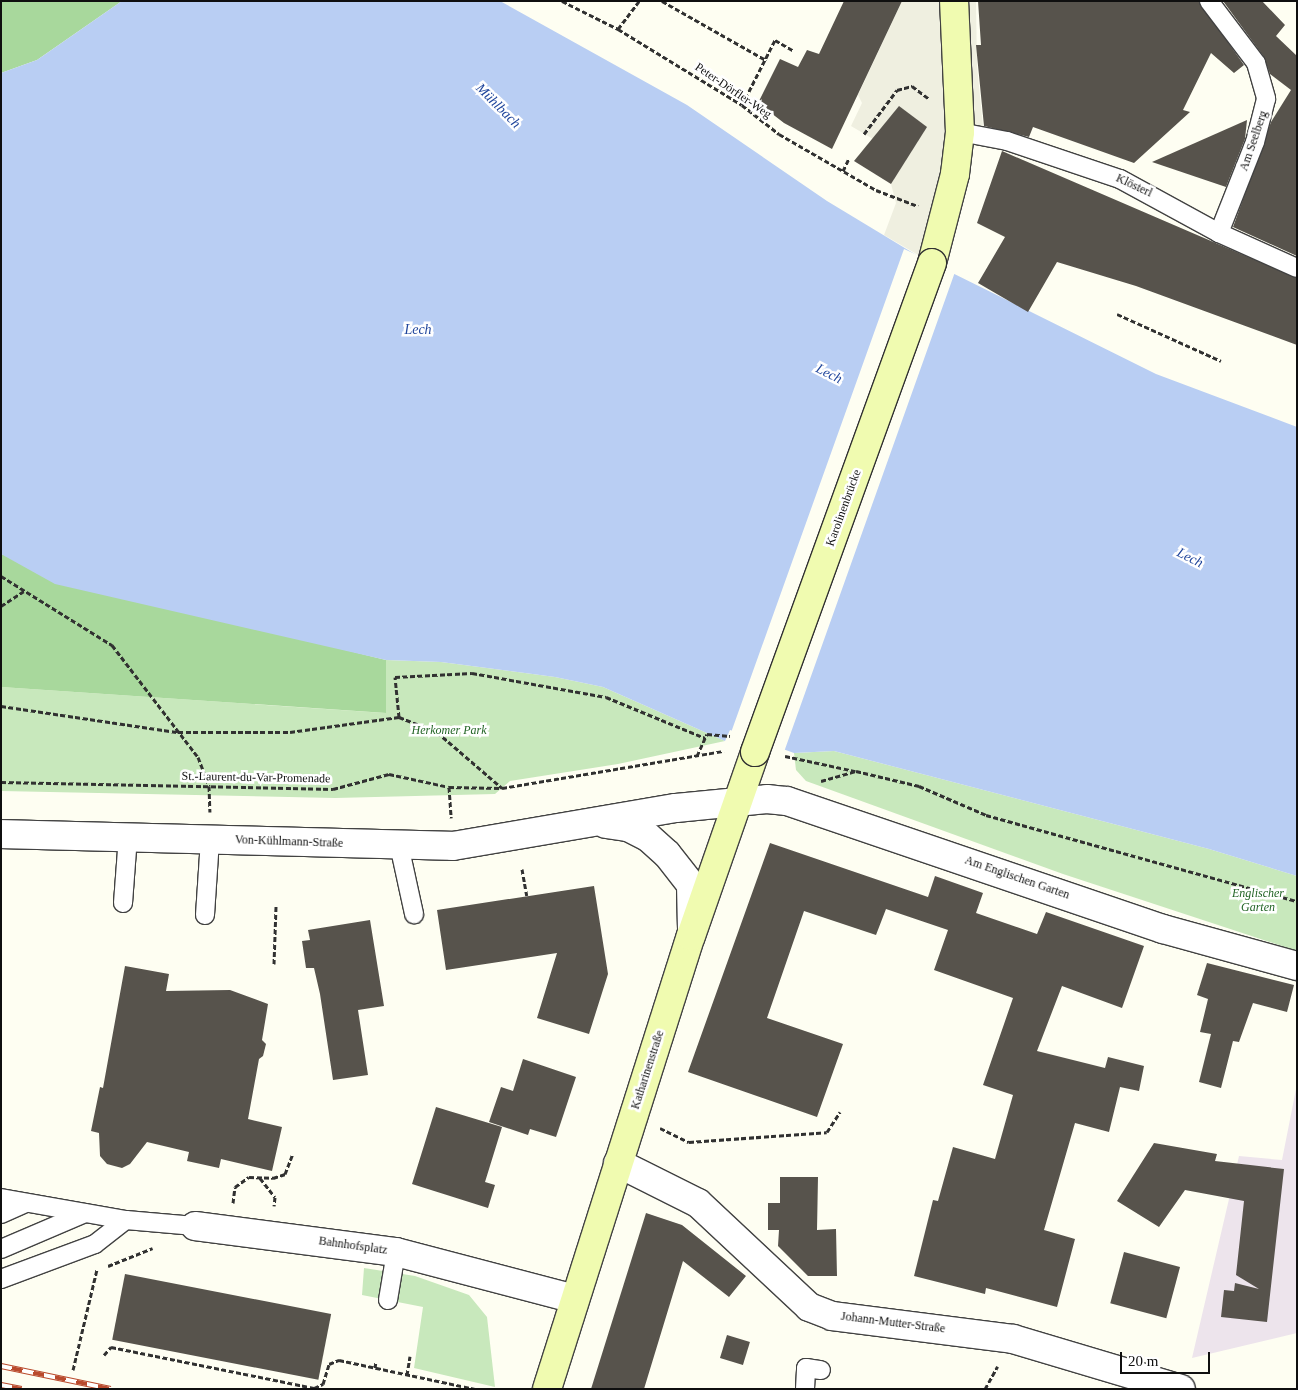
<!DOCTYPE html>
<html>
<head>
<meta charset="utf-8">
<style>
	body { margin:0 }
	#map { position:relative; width:1298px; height:1390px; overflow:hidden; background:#fefef2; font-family:Georgia,serif }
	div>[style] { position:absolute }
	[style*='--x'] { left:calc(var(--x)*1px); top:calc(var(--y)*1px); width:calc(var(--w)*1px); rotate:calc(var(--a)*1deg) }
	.industrial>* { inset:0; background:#ede4ec }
	.green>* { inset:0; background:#c8e8bc }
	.forest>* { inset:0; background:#a8d89c }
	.plaza>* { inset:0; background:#efefe0 }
	.water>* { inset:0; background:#b9cef3 }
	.pier>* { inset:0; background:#fefef2 }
	.building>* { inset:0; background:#57534c; transform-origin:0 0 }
	.path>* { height:3px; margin-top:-1.5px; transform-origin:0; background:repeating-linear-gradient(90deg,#313131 0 5px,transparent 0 7.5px) }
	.roads { filter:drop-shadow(1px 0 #424242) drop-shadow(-1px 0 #424242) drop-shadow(0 1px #424242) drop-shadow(0 -1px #424242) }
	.service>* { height:18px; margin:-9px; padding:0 9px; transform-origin:9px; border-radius:9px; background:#fff }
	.minor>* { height:28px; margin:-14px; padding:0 14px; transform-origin:14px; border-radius:14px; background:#fff }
	.secondary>* { height:28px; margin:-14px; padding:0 14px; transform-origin:14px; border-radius:14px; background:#f0fbb0 }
	.rail>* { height:5.5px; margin-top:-2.75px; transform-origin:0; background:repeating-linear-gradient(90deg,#fff 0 11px,#b94a2d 0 22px); box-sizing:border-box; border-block:1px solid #b94a2d }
	.bridges { filter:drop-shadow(1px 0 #313131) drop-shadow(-1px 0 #313131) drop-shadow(0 1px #313131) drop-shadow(0 -1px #313131) }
	.secondary-bridge>* { height:28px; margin:-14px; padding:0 14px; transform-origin:14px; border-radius:14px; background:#f0fbb0 }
	span { translate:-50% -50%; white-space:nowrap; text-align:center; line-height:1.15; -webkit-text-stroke:5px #fff; paint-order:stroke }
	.street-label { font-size:12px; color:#0f0f0f }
	.park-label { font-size:12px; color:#226425; font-style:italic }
	.water-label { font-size:14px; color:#1e449b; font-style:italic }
	.frame { position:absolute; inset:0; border:2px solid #0f0f0f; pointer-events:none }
	.scale { position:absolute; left:1120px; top:1352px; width:90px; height:22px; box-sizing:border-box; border:2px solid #0f0f0f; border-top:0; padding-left:6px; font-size:15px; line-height:18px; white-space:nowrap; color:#0f0f0f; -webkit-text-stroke:4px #fff; paint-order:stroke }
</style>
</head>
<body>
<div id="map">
	<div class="industrial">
		<div style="clip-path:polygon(1297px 1084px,1297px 1333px,1192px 1358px,1239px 1156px,1282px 1160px)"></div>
	</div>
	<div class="green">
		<div style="clip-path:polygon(386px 660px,441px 662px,555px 677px,603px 687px,725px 741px,618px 764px,510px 781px,495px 794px,335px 798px,1px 791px,1px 687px,385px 713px)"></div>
		<div style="clip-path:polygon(834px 751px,1209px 849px,1297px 876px,1297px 951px,1063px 874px,806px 781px,796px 770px,794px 753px)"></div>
		<div style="clip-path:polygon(364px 1268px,415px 1276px,469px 1295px,487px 1317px,495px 1387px,414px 1368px,423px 1307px,362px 1295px)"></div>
	</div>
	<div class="forest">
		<div style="clip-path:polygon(1px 1px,122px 1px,37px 60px,1px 73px)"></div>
		<div style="clip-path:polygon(1px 554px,252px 627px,386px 660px,386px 713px,1px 687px)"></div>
	</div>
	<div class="plaza">
		<div style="clip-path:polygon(902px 1px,976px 1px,977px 66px,984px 137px,961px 132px,932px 263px,884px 235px,896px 203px,891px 184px,897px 172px,873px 139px,851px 126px,862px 103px,858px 95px)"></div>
	</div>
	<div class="water">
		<div style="clip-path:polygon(122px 1px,500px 1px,687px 105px,827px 201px,918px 256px,1156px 374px,1297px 427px,1297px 876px,1209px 849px,834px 751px,794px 753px,730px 730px,725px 741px,603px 687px,555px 677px,441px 662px,386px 660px,55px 584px,1px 554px,1px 73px,37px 60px)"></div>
	</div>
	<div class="pier">
		<div style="clip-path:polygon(904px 249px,955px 272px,784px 752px,731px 733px,728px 741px)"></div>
	</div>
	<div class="building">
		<div style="clip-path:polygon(844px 1px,902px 1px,832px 149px,784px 123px,758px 103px,780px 59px,798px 67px,807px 50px,819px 54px)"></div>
		<div style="clip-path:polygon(978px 1px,1199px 1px,1244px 65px,1234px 73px,1211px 53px,1183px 110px,1190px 112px,1134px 163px,1033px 127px,1029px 137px,984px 126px,976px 45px,981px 45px)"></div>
		<div style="clip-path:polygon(1223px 1px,1262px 1px,1285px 25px,1276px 36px,1297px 56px,1297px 256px,1233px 227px,1271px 122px,1291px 90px,1270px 74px,1264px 57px)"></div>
		<div style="clip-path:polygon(899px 106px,927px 127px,891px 184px,854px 161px)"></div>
		<div style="clip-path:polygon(1247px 120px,1245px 139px,1226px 187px,1152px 162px)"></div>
		<div style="clip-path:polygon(1002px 151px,1297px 278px,1297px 345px,1136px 286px,1057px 262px,1028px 312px,978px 283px,1005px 237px,977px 223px)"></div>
		<div style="clip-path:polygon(770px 843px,928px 897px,935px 876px,983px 893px,976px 913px,1037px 934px,1046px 912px,1144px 946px,1122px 1008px,1062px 986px,1037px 1051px,1105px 1068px,1108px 1057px,1144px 1066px,1139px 1091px,1120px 1087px,1109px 1132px,1075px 1123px,1044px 1230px,1075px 1239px,1057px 1307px,986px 1288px,985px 1294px,914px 1276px,933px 1200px,938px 1201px,953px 1147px,995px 1159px,1013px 1095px,983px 1085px,1013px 998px,934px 970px,948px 930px,886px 909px,876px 935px,804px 911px,767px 1018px,843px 1044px,817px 1117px,688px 1072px)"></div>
		<div style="clip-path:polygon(594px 886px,608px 974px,589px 1034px,537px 1018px,557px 953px,446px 970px,437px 910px)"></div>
		<div style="clip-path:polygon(370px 920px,384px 1006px,358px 1010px,368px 1075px,333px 1080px,320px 994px,314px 968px,306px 968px,302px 941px,310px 940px,308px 930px)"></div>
		<div style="clip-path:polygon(1207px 963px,1294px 985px,1287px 1012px,1253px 1003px,1239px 1042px,1233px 1041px,1221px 1088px,1199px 1082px,1211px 1034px,1200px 1032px,1208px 999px,1197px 995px)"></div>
		<div style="clip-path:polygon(125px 966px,169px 974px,166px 991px,230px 990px,268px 1004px,262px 1040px,266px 1044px,263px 1056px,259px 1059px,248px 1119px,282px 1127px,272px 1171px,221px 1159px,219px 1168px,187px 1161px,189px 1152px,147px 1142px,130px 1164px,122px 1168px,107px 1164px,100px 1156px,99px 1133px,91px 1131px,100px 1087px,103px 1088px)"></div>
		<div style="clip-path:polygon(523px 1059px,576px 1077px,556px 1137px,530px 1129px,528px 1135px,489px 1122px,501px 1087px,513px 1091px)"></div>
		<div style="clip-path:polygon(436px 1107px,502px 1127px,485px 1182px,495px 1185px,488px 1208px,412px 1184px)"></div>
		<div style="clip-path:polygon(1154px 1143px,1217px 1154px,1215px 1161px,1284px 1169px,1267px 1322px,1221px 1317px,1224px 1290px,1234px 1291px,1235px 1283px,1259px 1289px,1236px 1275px,1244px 1201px,1185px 1190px,1159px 1227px,1117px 1201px)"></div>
		<div style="clip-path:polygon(780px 1177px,818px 1177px,817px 1230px,836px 1229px,837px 1276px,808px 1276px,778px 1246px,779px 1230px,768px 1230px,768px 1203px,780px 1203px)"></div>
		<div style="clip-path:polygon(646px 1213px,682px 1225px,746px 1276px,729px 1297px,683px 1261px,644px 1389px,591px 1389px)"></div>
		<div style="left:1124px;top:1252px;width:58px;height:53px;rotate:15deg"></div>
		<div style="left:125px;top:1274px;width:210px;height:67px;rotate:11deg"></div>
		<div style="left:727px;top:1335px;width:24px;height:24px;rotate:17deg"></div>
	</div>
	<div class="path">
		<div style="--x:562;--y:1;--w:63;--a:26.6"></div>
		<div style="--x:618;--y:29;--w:145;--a:31.5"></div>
		<div style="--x:742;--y:105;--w:47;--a:38.1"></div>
		<div style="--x:779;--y:134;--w:112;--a:30"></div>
		<div style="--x:876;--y:190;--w:45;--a:20.9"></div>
		<div style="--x:662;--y:1;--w:120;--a:29.6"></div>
		<div style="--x:618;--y:29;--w:35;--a:-53"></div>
		<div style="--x:742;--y:105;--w:73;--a:-63.1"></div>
		<div style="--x:775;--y:40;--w:22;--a:30"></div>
		<div style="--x:864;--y:134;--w:55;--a:-53.1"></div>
		<div style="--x:897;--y:90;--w:16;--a:-15"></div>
		<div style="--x:912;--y:86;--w:21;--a:37"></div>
		<div style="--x:843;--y:171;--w:14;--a:-65"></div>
		<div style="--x:1117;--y:314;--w:114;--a:24.3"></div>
		<div style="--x:1;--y:576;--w:131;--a:31.9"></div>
		<div style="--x:112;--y:645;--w:141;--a:52.5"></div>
		<div style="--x:198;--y:757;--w:31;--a:69"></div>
		<div style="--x:209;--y:786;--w:26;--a:88"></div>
		<div style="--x:1;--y:606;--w:27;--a:-33"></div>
		<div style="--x:1;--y:706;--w:179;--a:8.4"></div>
		<div style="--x:178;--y:732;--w:112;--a:0"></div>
		<div style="--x:290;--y:732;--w:110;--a:-7.8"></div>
		<div style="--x:399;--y:717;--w:41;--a:21.5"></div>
		<div style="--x:437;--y:732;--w:86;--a:40.7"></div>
		<div style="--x:502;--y:788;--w:225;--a:-9.5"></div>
		<div style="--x:399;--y:717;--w:40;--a:-95.7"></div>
		<div style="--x:395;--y:677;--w:77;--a:-3"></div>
		<div style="--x:472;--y:673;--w:136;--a:10.2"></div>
		<div style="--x:606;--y:697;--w:107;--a:22.5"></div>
		<div style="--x:697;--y:756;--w:24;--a:-66"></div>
		<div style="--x:707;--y:734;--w:23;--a:5"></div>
		<div style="--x:785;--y:756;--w:72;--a:12.1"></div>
		<div style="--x:821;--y:781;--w:36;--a:-16"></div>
		<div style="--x:856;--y:771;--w:65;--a:13.4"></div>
		<div style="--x:919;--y:786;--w:73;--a:23.4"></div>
		<div style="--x:986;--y:815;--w:323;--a:15.5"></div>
		<div style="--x:1;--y:782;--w:332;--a:1.2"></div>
		<div style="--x:333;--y:789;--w:58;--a:-15"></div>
		<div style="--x:389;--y:774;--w:61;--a:12.2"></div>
		<div style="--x:449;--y:787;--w:31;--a:86"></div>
		<div style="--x:449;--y:787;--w:52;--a:1.1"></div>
		<div style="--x:522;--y:869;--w:27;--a:80"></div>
		<div style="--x:274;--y:964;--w:58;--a:-88"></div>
		<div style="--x:660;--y:1128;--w:32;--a:26"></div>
		<div style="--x:689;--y:1142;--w:138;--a:-4.1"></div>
		<div style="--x:827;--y:1132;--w:24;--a:-57"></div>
		<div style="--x:260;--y:1178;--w:24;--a:52"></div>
		<div style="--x:275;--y:1197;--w:9;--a:96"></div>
		<div style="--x:233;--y:1203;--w:16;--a:-83"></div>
		<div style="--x:235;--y:1187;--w:17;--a:-36"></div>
		<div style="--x:249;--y:1177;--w:24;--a:2"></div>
		<div style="--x:273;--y:1178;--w:13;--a:-18"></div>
		<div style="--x:285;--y:1174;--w:22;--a:-69"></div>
		<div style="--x:108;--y:1266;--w:48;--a:-21.8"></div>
		<div style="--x:104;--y:1355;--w:11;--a:-49"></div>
		<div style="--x:111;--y:1347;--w:207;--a:11.4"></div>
		<div style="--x:314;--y:1388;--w:10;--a:-24"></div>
		<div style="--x:323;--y:1384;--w:21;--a:-73"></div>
		<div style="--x:329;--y:1364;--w:11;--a:-22"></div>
		<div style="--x:339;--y:1360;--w:139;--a:12"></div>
		<div style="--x:375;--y:1368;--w:7;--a:-82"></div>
		<div style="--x:73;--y:1370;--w:104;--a:-76.6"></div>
		<div style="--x:407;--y:1375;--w:19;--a:-81"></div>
		<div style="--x:985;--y:1389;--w:26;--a:-61"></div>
	</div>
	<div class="roads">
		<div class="service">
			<div style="--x:1209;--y:1;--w:78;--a:52.8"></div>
			<div style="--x:1256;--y:63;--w:37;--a:74"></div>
			<div style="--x:1266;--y:99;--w:44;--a:104.3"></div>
			<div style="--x:1255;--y:142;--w:98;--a:111.6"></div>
			<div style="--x:960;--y:132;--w:48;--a:10.8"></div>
			<div style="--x:1007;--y:141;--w:119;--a:18.6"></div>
			<div style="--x:1120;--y:179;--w:113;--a:28.6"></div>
			<div style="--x:1219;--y:233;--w:85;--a:24.2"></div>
			<div style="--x:399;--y:845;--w:71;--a:77.7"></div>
			<div style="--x:123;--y:903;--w:66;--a:-85.7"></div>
			<div style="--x:205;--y:915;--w:76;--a:-86.2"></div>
			<div style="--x:1;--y:1198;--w:127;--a:10"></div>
			<div style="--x:126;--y:1220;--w:69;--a:5"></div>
			<div style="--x:1;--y:1214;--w:27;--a:-24"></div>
			<div style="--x:1;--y:1249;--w:91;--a:-23.2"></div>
			<div style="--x:1;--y:1279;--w:100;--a:-20.4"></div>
			<div style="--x:95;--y:1244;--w:39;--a:-38"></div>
			<div style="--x:388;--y:1300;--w:49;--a:-80.5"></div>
			<div style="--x:805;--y:1389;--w:21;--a:-87"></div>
			<div style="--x:806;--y:1368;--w:15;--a:8"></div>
		</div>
		<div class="minor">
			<div style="--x:606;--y:824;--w:22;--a:8"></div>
			<div style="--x:628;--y:827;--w:22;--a:27"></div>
			<div style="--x:648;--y:837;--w:25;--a:42"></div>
			<div style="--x:667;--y:854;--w:39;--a:52"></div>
			<div style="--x:691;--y:885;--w:45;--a:88.7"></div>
			<div style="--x:1;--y:834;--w:452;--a:1.5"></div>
			<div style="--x:453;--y:846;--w:226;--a:-9.7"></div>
			<div style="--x:676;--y:808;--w:91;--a:-5.6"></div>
			<div style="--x:767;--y:799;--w:20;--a:6"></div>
			<div style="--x:787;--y:801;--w:397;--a:18.8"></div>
			<div style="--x:1163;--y:929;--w:139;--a:15.4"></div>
			<div style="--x:618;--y:1163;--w:89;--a:26.6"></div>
			<div style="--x:698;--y:1203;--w:152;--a:43.1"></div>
			<div style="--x:809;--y:1307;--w:25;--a:21"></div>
			<div style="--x:832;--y:1316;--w:182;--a:7.2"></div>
			<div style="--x:1013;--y:1339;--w:175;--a:16.6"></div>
			<div style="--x:195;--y:1226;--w:203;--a:7.4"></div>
			<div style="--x:396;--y:1252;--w:185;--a:14.7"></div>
		</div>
		<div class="secondary">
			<div style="--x:932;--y:263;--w:92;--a:-75.5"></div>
			<div style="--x:955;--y:174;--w:42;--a:-83.2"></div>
			<div style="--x:960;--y:132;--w:131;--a:-92.6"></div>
			<div style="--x:547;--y:1389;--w:475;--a:-72.4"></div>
			<div style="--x:691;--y:936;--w:195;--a:-70.8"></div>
		</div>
	</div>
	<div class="rail">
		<div style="--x:1;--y:1366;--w:112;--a:11.8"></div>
		<div style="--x:1;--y:1385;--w:21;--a:11"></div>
	</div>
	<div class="bridges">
		<div class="secondary-bridge">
			<div style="--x:755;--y:752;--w:520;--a:-70.1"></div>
		</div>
	</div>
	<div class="street-label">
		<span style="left:733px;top:91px;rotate:34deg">Peter-Dörfler-Weg</span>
		<span style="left:1254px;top:141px;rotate:-71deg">Am Seelberg</span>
		<span style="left:1134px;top:186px;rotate:25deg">Klösterl</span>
		<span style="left:844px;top:508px;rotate:-70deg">Karolinenbrücke</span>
		<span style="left:256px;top:778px;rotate:1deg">St.-Laurent-du-Var-Promenade</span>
		<span style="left:289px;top:842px;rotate:2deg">Von-Kühlmann-Straße</span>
		<span style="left:1017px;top:878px;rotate:19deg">Am Englischen Garten</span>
		<span style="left:648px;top:1070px;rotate:-72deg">Katharinenstraße</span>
		<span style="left:353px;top:1246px;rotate:8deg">Bahnhofsplatz</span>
		<span style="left:893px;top:1323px;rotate:7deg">Johann-Mutter-Straße</span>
	</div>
	<div class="park-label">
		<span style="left:449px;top:731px">Herkomer Park</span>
		<span style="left:1258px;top:901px">Englischer<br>Garten</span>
	</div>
	<div class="water-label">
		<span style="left:498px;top:106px;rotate:45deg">Mühlbach</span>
		<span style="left:418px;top:330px">Lech</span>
		<span style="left:829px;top:374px;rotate:27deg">Lech</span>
		<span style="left:1190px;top:558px;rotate:27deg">Lech</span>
	</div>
	<div class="frame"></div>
	<div class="scale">20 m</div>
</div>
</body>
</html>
